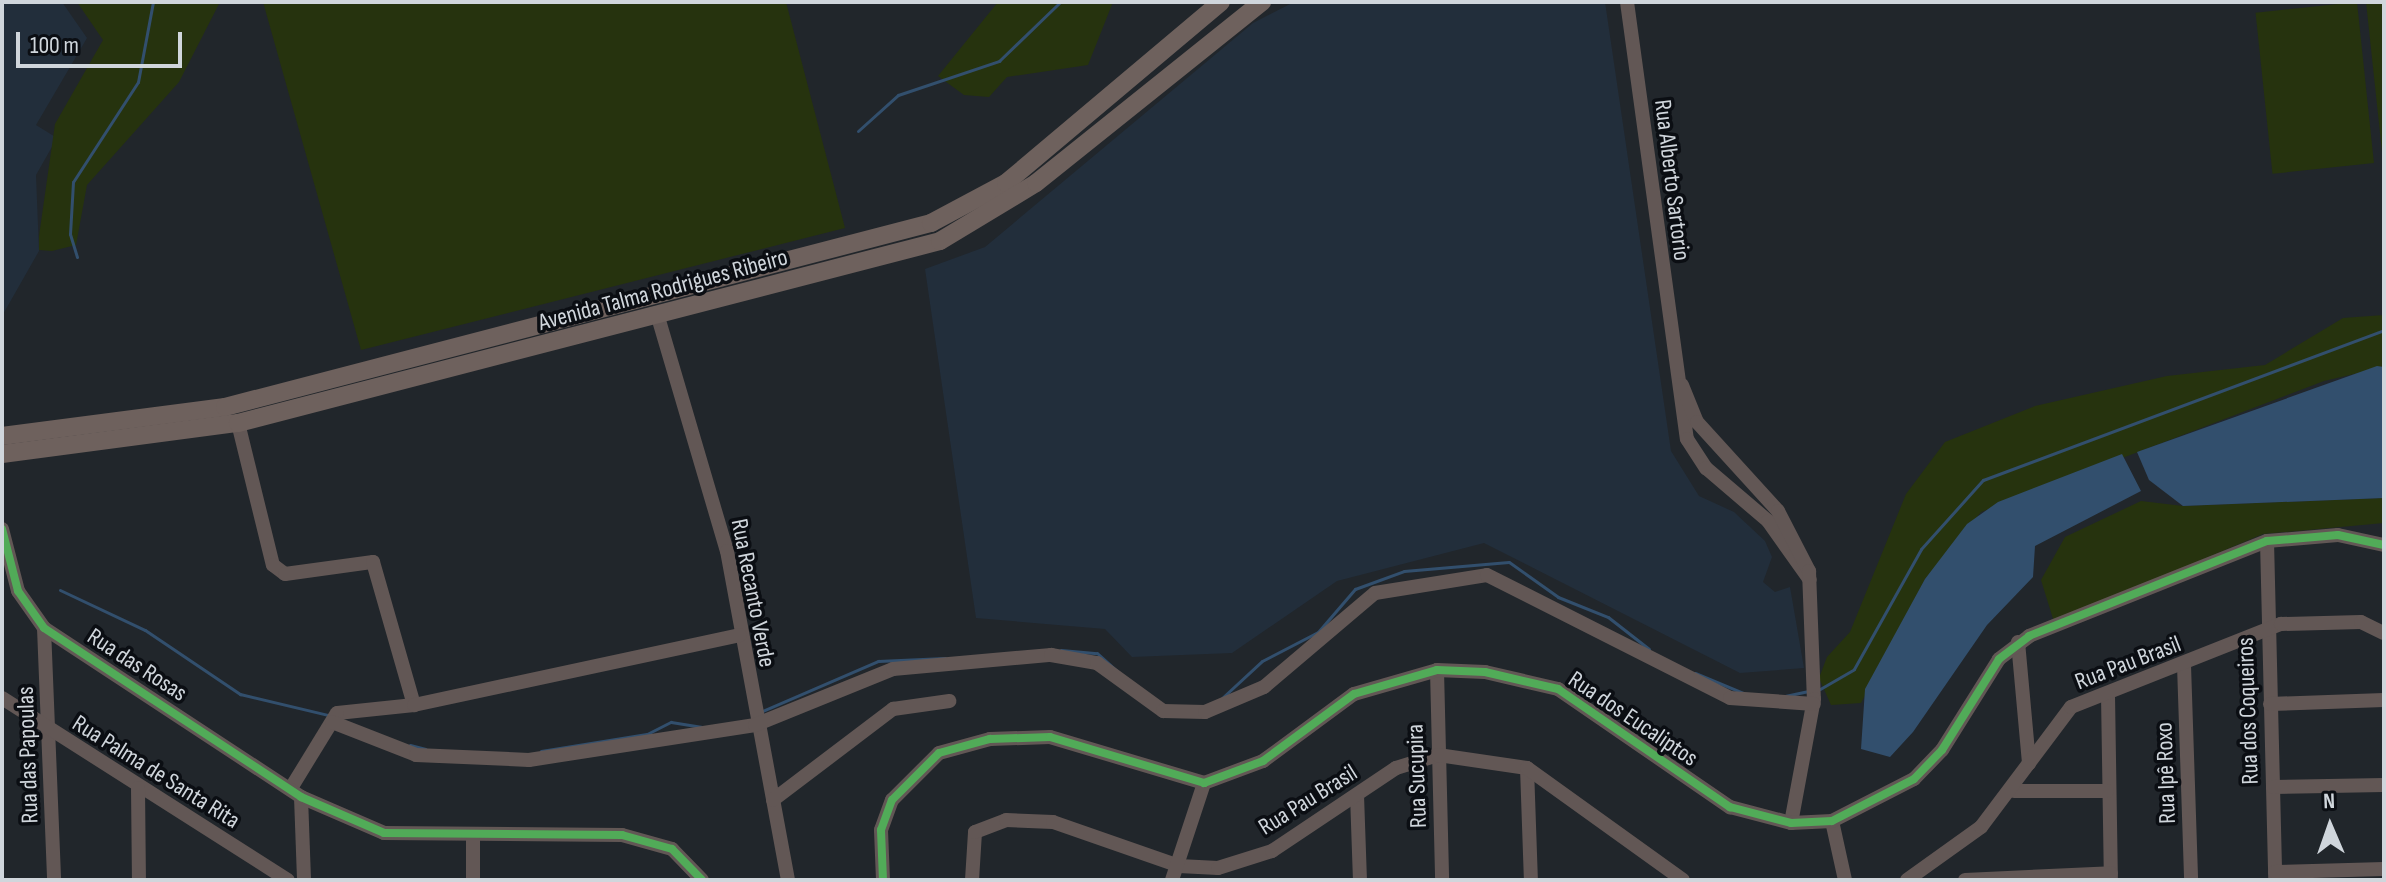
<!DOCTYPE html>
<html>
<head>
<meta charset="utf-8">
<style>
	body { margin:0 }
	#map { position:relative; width:2386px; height:882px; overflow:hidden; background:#21262b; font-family:"Sofia Sans Condensed",sans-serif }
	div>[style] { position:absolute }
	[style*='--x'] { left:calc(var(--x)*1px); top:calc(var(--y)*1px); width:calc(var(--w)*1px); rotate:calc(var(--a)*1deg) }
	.built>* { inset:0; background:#222e3b }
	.green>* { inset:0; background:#26330e; transform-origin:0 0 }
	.water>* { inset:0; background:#324f6d }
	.stream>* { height:3px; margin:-1.5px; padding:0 1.5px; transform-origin:1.5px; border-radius:1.5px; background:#324f6d }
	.minor>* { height:14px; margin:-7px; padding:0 7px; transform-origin:7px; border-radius:7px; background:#625755 }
	.major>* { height:18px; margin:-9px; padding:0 9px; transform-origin:9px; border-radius:9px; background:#6e615d }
	.cycleway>* { height:8px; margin:-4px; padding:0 4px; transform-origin:4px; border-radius:4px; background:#51ab58 }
	span { translate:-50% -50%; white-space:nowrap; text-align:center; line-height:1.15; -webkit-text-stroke:7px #0b0e13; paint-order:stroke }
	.street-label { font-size:24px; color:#d0d6dc }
	.frame { position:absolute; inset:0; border:4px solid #d0d6dc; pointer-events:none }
	.north { position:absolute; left:2290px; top:786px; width:80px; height:80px; -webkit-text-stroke:6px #0b0e13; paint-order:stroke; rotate:358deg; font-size:22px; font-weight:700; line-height:32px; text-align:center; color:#d0d6dc }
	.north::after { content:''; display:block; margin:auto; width:28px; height:36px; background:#d0d6dc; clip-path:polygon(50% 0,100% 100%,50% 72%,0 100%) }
	.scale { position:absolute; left:16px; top:32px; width:166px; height:36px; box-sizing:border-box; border:4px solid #d0d6dc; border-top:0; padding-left:10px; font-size:24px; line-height:28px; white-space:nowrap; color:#d0d6dc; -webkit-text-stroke:6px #0b0e13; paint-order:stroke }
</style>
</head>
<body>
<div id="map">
	<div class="built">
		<div style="clip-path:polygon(2px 2px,62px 2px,87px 38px,36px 125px,57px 138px,36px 175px,39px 251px,2px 316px)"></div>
		<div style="clip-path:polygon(1294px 2px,1605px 2px,1671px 451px,1699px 496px,1734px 512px,1765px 541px,1772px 557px,1763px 582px,1775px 592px,1790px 587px,1804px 668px,1740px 673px,1484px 543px,1337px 581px,1232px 653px,1132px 657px,1105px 629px,976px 618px,925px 269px,985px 247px,1253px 23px)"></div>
	</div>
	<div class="green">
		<div style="clip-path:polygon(77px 2px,220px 2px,179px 82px,87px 185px,76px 245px,52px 251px,39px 250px,39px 236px,55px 124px,103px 40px)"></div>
		<div style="clip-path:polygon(263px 2px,786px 2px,845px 228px,361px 350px)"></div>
		<div style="clip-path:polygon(998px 2px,1113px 2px,1088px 65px,1007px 77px,989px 97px,964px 95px,938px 76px)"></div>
		<div style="left:2357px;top:2px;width:162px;height:102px;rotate:84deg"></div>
		<div style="clip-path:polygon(2366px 2px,2384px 2px,2383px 161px)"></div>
		<div style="clip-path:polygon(2384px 315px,2384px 367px,2324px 381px,1981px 512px,1925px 579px,1861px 703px,1831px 705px,1819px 678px,1827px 657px,1850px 632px,1906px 494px,1945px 442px,2035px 406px,2167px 376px,2265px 365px,2343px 318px)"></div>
		<div style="clip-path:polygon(2384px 498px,2384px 523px,2263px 534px,2054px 622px,2041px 580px,2065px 537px,2141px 501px,2183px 506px)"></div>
	</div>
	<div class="water">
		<div style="clip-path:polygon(2377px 366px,2384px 367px,2384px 498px,2183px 506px,2149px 480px,2137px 452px)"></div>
		<div style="clip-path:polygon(2122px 454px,2141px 491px,2035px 546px,2033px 577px,1987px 625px,1913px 732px,1890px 757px,1861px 749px,1865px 689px,1925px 579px,1967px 524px,1998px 502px)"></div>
	</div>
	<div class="stream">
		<div style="--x:858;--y:131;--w:54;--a:-42"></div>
		<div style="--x:898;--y:95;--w:107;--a:-18.6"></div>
		<div style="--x:999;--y:61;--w:85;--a:-44"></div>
		<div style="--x:77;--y:257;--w:24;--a:-107"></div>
		<div style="--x:70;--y:234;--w:52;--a:-86.7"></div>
		<div style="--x:73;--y:182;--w:119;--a:-57"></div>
		<div style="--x:138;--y:82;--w:81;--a:-79.4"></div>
		<div style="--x:60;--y:590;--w:94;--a:25.2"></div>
		<div style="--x:145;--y:630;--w:115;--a:34"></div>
		<div style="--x:240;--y:694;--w:90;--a:13.4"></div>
		<div style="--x:1061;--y:650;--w:36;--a:5"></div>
		<div style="--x:1097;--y:653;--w:27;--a:42"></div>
		<div style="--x:1695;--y:673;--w:52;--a:22.6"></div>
		<div style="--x:1820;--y:689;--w:39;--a:-30"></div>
		<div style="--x:1854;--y:669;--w:137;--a:-60.8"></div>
		<div style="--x:1921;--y:549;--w:93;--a:-48.1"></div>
		<div style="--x:1983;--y:480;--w:428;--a:-20.5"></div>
		<div style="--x:1785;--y:696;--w:24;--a:-12"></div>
		<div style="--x:1222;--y:698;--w:54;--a:-42.8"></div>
		<div style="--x:1262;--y:661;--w:63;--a:-27.4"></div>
		<div style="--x:1318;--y:632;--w:57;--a:-49.3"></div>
		<div style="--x:1355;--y:589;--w:52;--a:-20.2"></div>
		<div style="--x:1404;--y:571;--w:105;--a:-4.9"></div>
		<div style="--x:1509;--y:562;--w:60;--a:35.5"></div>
		<div style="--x:1558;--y:597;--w:54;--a:21.8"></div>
		<div style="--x:1608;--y:617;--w:52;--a:38"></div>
		<div style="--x:760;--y:712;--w:129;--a:-23.4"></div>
		<div style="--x:878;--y:661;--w:67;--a:-2.6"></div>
		<div style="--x:410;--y:745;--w:16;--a:14"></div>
		<div style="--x:541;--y:751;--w:107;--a:-9.1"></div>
		<div style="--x:647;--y:734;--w:27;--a:-27"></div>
		<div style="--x:671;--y:722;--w:33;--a:9"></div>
	</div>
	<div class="minor">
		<div style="--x:1627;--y:2;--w:441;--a:82.2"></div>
		<div style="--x:1687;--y:439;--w:35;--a:57"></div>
		<div style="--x:1706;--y:468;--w:82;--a:40.5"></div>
		<div style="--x:1768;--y:521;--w:72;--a:54.6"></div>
		<div style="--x:658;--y:317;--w:244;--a:73.6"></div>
		<div style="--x:727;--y:551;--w:335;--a:79.5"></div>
		<div style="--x:1682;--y:385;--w:40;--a:68"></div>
		<div style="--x:1697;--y:422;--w:120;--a:47.7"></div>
		<div style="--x:1778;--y:511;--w:68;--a:62.7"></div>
		<div style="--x:1809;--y:571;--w:128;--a:87.8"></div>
		<div style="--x:1814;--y:699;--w:126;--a:100.5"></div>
		<div style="--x:238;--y:423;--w:146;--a:76.2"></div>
		<div style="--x:273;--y:565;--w:15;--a:37"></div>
		<div style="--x:285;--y:574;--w:89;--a:-7.8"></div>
		<div style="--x:373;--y:562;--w:149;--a:74"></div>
		<div style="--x:414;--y:705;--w:77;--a:174.1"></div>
		<div style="--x:337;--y:713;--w:88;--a:121.5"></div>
		<div style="--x:2;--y:529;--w:64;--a:75.5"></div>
		<div style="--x:18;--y:591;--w:45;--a:54.9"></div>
		<div style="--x:44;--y:628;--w:308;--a:33.3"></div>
		<div style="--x:301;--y:797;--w:90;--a:23.4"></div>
		<div style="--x:384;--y:833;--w:238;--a:0.5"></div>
		<div style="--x:622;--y:835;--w:52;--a:15.6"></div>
		<div style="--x:672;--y:849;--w:43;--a:45.9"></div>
		<div style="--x:2267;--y:541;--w:339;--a:88.6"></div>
		<div style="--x:44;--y:628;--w:252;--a:87.7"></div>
		<div style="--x:2018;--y:642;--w:122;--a:84.8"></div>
		<div style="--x:2184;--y:665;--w:215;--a:88.1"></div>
		<div style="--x:1437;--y:670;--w:210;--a:88.6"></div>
		<div style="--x:2108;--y:695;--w:185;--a:89.1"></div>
		<div style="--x:2;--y:698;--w:339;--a:32.5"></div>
		<div style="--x:2270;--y:704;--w:114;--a:-2"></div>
		<div style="--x:414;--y:705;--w:333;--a:-12.1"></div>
		<div style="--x:332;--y:722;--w:90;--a:21.4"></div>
		<div style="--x:416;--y:755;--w:113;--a:2.5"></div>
		<div style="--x:529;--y:760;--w:229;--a:-8.8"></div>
		<div style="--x:755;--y:725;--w:149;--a:-22.1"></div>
		<div style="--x:893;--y:669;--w:159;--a:-5.1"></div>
		<div style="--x:1051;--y:655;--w:47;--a:9.9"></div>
		<div style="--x:1097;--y:663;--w:82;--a:36"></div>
		<div style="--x:1163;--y:711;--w:42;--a:1.4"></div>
		<div style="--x:1205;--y:712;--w:64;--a:-23"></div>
		<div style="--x:1264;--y:687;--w:145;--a:-40.3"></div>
		<div style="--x:1375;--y:593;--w:113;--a:-9.1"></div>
		<div style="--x:1487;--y:575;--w:272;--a:26.8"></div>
		<div style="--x:1730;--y:698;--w:84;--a:4.1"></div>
		<div style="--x:1527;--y:768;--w:112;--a:88"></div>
		<div style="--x:2273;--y:787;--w:111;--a:-1"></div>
		<div style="--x:138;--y:788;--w:92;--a:89.4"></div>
		<div style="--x:2014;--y:791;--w:93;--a:0"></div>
		<div style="--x:1357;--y:795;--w:85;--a:88"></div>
		<div style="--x:301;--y:797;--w:83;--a:87.9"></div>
		<div style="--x:773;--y:800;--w:151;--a:-37.2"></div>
		<div style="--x:893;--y:709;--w:57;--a:-8.1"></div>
		<div style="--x:1832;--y:821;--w:60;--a:77.6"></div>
		<div style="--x:473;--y:839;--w:41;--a:90"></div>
		<div style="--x:2275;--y:872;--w:109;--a:-1.6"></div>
		<div style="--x:883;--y:880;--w:50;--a:-92.3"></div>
		<div style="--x:881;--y:830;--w:32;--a:-70"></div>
		<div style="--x:892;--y:800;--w:66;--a:-45"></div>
		<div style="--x:939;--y:753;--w:53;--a:-15.4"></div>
		<div style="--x:990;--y:739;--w:60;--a:-1.9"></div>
		<div style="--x:1050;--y:737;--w:161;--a:16.6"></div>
		<div style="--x:1204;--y:783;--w:63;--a:-20.4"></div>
		<div style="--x:1263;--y:761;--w:113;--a:-36.4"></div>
		<div style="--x:1354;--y:694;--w:86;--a:-16.1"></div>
		<div style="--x:1437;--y:670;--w:48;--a:2.4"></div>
		<div style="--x:1485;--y:672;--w:75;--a:13.1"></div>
		<div style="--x:1558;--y:689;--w:209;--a:34.5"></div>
		<div style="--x:1730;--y:807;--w:63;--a:14.7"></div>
		<div style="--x:1791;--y:823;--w:41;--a:-2.8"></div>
		<div style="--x:1832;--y:821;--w:92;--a:-27.1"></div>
		<div style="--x:1914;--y:779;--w:40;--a:-46"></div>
		<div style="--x:1942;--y:750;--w:107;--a:-57.9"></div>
		<div style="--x:1999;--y:659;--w:38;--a:-37"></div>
		<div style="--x:2029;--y:636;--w:256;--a:-21.8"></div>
		<div style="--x:2267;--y:541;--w:71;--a:-4.8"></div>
		<div style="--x:2338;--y:535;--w:47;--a:12.3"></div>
		<div style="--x:972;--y:880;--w:48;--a:-86.4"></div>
		<div style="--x:975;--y:832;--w:33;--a:-21"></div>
		<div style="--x:1006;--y:820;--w:47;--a:2.4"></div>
		<div style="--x:1053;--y:822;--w:133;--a:19.2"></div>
		<div style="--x:1179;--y:866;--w:39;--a:3"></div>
		<div style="--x:1218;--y:868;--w:57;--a:-17.5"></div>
		<div style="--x:1272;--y:851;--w:149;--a:-33.8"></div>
		<div style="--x:1396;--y:768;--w:44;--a:-17.2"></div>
		<div style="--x:1438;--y:755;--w:90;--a:8.3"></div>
		<div style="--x:1527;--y:768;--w:192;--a:35.7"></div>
		<div style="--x:1172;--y:880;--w:102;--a:-71.7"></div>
		<div style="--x:1907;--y:880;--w:91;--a:-35.6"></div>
		<div style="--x:1981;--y:827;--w:150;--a:-53.1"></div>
		<div style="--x:2071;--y:707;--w:226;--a:-21.6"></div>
		<div style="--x:2281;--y:624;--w:80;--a:-1.4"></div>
		<div style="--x:2361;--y:622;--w:25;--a:26"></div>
		<div style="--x:1965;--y:880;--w:146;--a:-2.7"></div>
	</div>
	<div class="major">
		<div style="--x:2;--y:436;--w:225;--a:-7.4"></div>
		<div style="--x:225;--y:407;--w:730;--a:-14.61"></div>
		<div style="--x:931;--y:223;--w:85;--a:-28.1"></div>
		<div style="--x:1006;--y:183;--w:281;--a:-40.1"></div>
		<div style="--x:2;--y:454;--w:238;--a:-7.5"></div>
		<div style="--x:238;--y:423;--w:725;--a:-14.53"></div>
		<div style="--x:940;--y:241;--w:112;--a:-31.1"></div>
		<div style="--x:1036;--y:183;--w:290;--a:-38.7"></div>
	</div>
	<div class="cycleway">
		<div style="--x:2;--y:529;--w:64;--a:75.5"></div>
		<div style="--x:18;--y:591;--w:45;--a:54.9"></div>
		<div style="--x:44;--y:628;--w:308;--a:33.3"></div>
		<div style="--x:301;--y:797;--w:90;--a:23.4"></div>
		<div style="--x:384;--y:833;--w:238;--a:0.5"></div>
		<div style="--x:622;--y:835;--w:52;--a:15.6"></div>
		<div style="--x:672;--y:849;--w:43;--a:45.9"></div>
		<div style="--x:883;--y:880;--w:50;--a:-92.3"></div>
		<div style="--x:881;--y:830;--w:32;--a:-70"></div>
		<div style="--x:892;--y:800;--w:66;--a:-45"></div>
		<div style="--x:939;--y:753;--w:53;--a:-15.4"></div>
		<div style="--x:990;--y:739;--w:60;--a:-1.9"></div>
		<div style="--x:1050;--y:737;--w:161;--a:16.6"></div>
		<div style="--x:1204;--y:783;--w:63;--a:-20.4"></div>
		<div style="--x:1263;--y:761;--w:113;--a:-36.4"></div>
		<div style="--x:1354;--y:694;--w:86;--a:-16.1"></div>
		<div style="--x:1437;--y:670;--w:48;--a:2.4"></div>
		<div style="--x:1485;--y:672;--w:75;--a:13.1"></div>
		<div style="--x:1558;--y:689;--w:209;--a:34.5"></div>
		<div style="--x:1730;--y:807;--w:63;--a:14.7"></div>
		<div style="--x:1791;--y:823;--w:41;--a:-2.8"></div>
		<div style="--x:1832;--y:821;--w:92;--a:-27.1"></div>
		<div style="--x:1914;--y:779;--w:40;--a:-46"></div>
		<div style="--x:1942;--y:750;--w:107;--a:-57.9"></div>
		<div style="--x:1999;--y:659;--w:38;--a:-37"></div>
		<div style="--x:2029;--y:636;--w:256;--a:-21.8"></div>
		<div style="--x:2267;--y:541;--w:71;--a:-4.8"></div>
		<div style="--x:2338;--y:535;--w:47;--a:12.3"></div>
	</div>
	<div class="street-label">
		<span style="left:1672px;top:180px;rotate:83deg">Rua Alberto Sartorio</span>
		<span style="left:663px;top:290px;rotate:-15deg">Avenida Talma Rodrigues Ribeiro</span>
		<span style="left:753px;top:593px;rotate:79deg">Rua Recanto Verde</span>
		<span style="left:2128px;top:663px;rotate:-21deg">Rua Pau Brasil</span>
		<span style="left:137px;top:665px;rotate:33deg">Rua das Rosas</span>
		<span style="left:2248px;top:711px;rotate:-92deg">Rua dos Coqueiros</span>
		<span style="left:1633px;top:719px;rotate:34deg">Rua dos Eucaliptos</span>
		<span style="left:28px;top:755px;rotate:-92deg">Rua das Papoulas</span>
		<span style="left:156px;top:772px;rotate:32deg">Rua Palma de Santa Rita</span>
		<span style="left:2166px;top:773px;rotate:-92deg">Rua Ipê Roxo</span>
		<span style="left:1417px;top:776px;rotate:-92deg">Rua Sucupira</span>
		<span style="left:1308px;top:800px;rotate:-32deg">Rua Pau Brasil</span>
	</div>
	<div class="frame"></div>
	<div class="north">N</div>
	<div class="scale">100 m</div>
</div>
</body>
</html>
